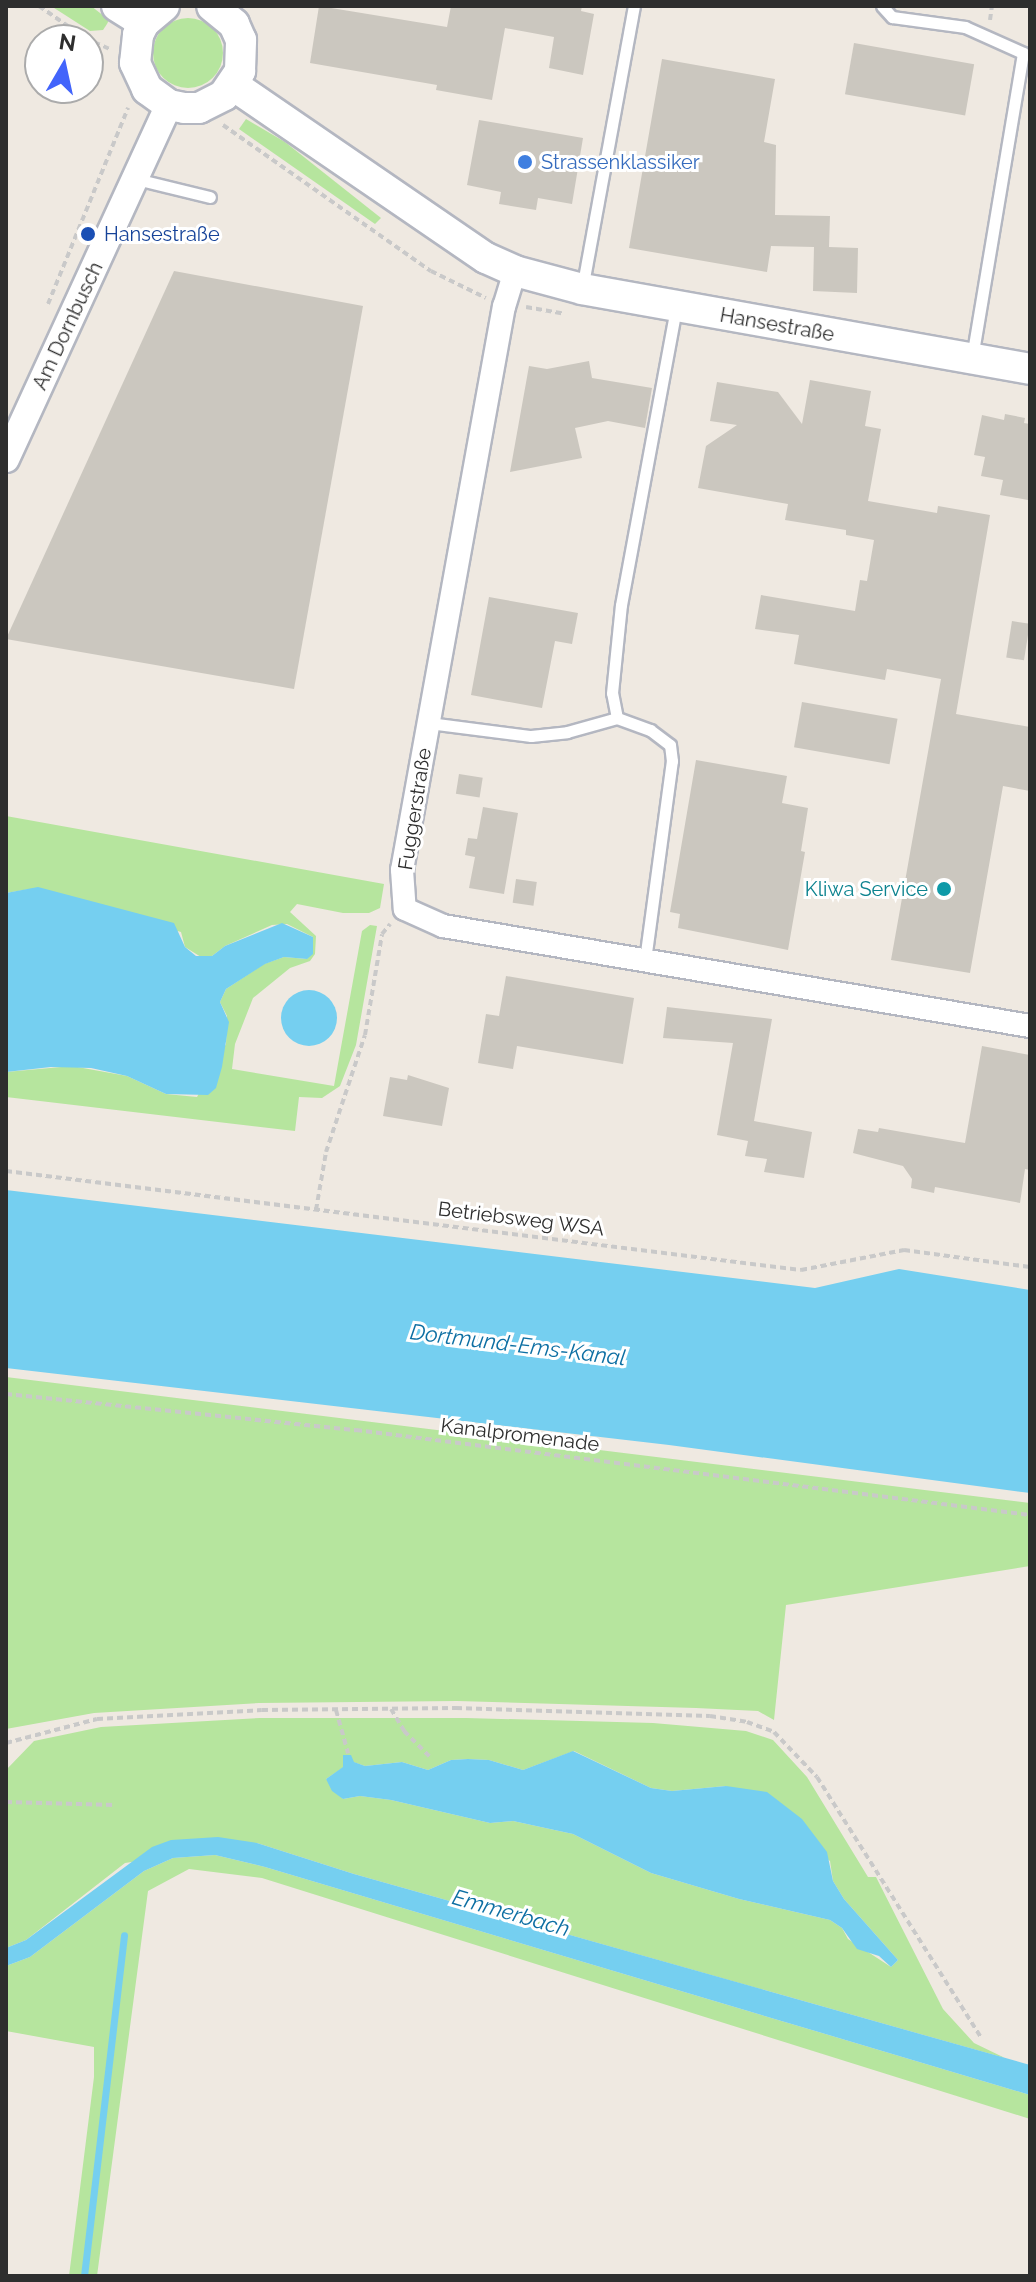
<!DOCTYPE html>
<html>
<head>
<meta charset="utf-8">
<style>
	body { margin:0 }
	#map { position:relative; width:1036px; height:2282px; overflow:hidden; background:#efe9e1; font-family:Raleway,sans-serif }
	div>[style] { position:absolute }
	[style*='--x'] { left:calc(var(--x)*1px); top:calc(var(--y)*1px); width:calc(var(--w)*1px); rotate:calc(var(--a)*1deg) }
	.green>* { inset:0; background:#b6e59e }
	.round { border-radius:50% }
	.water>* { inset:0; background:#75cff0 }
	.stream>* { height:7px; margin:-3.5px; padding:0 3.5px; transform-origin:3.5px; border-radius:3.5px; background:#75cff0 }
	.building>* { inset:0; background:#cbc7bf; transform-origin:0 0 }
	.path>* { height:4px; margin-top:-2px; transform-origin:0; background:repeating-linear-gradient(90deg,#c9c9c9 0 6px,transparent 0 10px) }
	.roads { filter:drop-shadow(2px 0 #b4b7c1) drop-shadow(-2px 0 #b4b7c1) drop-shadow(0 2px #b4b7c1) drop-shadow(0 -2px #b4b7c1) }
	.service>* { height:11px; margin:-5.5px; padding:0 5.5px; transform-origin:5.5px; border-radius:5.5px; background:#fff }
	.minor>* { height:22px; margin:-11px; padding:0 11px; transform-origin:11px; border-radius:11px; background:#fff }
	.tertiary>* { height:26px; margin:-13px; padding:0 13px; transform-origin:13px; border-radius:13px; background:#fff }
	.secondary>* { height:30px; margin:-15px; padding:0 15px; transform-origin:15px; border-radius:15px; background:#fff }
	.dots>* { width:22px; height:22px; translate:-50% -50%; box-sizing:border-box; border:4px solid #fff; border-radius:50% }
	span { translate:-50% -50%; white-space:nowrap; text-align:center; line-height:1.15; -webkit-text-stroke:6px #fff; paint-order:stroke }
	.shop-label { font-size:20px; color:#366cbe }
	.left { translate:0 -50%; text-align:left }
	.transit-label { font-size:20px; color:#164399 }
	.street-label { font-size:20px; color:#2e2e2e }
	.culture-label { font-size:20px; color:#0d838f }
	.right { translate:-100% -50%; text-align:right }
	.water-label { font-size:22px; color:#0d6fa3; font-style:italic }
	.frame { position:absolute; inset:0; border:8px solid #2e2e2e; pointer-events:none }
	.north { position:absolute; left:24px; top:24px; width:80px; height:80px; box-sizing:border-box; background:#fff; border:2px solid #ababab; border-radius:50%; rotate:9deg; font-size:22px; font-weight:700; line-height:32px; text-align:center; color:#2e2e2e }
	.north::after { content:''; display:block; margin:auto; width:28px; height:36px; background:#4264fb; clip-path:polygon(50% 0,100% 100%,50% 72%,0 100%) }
</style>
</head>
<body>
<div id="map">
	<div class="green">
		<div style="clip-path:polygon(51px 6px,91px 6px,109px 20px,107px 24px,103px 30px,90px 31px)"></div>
		<div class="round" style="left:153px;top:18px;width:70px;height:70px"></div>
		<div style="clip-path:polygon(246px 119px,285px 142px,381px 218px,375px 224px,239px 129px)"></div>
		<div style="clip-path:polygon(6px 816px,384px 884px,380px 908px,369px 913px,343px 913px,297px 904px,290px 912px,316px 936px,315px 954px,310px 961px,290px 968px,253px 998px,235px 1044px,232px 1069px,334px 1086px,362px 931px,370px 925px,377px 926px,356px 1045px,340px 1086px,322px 1098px,299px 1097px,295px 1131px,6px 1097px,6px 1072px,72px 1066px,127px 1076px,166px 1094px,197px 1097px,226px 1044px,227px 1016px,220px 1002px,226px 989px,264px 964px,284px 957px,307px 959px,313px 937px,287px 924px,272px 925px,225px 946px,212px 956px,201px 957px,185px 947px,181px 932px,30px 889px,6px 893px)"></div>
		<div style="clip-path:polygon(6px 1377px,1030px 1503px,1030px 1566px,786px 1605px,774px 1720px,758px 1711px,696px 1708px,457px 1701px,259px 1703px,94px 1713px,6px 1729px)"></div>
		<div style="clip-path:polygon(evenodd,260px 1718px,466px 1718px,653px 1723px,746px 1731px,773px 1740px,807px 1777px,868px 1877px,876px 1877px,943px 2009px,974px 2043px,1005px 2058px,354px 1874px,257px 1843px,125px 1863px,26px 1940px,6px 1948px,6px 1770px,34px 1741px,101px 1727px,260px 1718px,574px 1751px,651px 1788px,672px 1791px,726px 1786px,830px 1861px,833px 1881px,844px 1899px,898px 1960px,891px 1967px,848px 1939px,842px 1928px,830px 1920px,739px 1899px,651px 1873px,573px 1834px,513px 1821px,490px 1823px,391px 1800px,360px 1796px,343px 1799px,326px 1779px,344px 1767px,344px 1759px,365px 1766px,402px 1762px,428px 1770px,451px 1760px,468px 1759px,489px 1760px,523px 1770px,574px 1751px)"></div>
		<div style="clip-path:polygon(215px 1855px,265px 1867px,1030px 2095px,1030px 2119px,262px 1878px,189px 1869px,148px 1891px,97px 2276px,69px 2276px,94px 2077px,94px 2047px,6px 2031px,6px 1966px,30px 1957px,144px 1871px,173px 1858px)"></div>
	</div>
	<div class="water">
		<div style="clip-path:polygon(38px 887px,174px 923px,185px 947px,196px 956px,212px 956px,225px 946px,282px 923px,313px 937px,313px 954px,307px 959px,284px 957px,265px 964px,226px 989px,220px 1002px,229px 1022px,222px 1067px,216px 1088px,208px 1095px,166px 1094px,127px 1076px,91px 1068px,51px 1067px,6px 1072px,6px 893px)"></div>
		<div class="round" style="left:281px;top:990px;width:56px;height:56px"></div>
		<div style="clip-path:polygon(6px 1190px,815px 1288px,899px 1269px,1030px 1290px,1030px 1493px,669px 1445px,6px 1368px)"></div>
		<div style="clip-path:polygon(573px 1751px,651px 1788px,672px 1791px,726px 1786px,767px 1792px,802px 1819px,827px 1852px,833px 1881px,844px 1899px,898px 1960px,891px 1967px,879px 1956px,857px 1949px,842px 1928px,830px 1920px,739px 1899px,651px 1873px,573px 1834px,513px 1821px,490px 1823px,391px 1800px,360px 1796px,343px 1799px,332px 1791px,326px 1779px,343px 1767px,343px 1755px,351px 1755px,354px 1762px,365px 1766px,402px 1762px,428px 1770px,451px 1760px,468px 1759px,489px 1760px,523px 1770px)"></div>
		<div style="clip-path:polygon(218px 1837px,257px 1843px,354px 1874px,1030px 2065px,1030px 2095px,265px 1867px,215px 1855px,173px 1858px,144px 1871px,30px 1957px,6px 1966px,6px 1948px,26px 1940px,152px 1847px,171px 1840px)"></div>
	</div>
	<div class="stream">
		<div style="--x:84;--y:2276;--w:343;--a:-83.3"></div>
	</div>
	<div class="building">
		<div style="clip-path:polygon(319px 6px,447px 27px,451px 6px,582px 6px,581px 11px,594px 14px,583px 75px,549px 68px,554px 37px,505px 28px,492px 100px,436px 90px,437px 85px,310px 63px)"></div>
		<div style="left:854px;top:43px;width:122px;height:52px;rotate:10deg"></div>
		<div style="clip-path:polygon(662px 59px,775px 79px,764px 142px,776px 145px,775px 215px,830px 216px,829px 247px,858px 248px,857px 293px,813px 291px,814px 247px,771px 246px,767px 272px,629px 248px)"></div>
		<div style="clip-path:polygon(479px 120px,583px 138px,572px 204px,538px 198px,536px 210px,499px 204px,501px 192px,467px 185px)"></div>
		<div style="clip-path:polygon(174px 271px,363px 306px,294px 689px,6px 639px)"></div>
		<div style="clip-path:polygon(589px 361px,592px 378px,652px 388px,645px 428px,608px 421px,575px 428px,582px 458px,510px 472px,529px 366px,547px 369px)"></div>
		<div style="clip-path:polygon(810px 380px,871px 391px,865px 426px,881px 429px,868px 501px,937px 513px,938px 506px,990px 515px,956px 714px,1030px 727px,1030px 791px,1003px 786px,970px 973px,891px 960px,941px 679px,887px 669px,885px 680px,794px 664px,799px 635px,755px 629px,761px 595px,855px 611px,860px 580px,867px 581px,874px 540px,846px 535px,846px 530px,785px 520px,788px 504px,698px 488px,706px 446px,737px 425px,710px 421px,717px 382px,778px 392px,802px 424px)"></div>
		<div style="clip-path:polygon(1005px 414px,1025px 418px,1024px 423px,1030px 424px,1028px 500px,1000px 495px,1003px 480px,981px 476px,985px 457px,974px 455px,982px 415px,1004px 420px)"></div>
		<div style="clip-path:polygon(489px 597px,578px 613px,572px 644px,555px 641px,542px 708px,471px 695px)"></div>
		<div style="left:1012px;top:621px;width:18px;height:37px;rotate:9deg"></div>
		<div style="left:802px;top:702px;width:97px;height:46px;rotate:10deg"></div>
		<div style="clip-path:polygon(696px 760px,787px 776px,782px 803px,808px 808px,801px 851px,805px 852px,788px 950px,678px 928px,680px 914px,670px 912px)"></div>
		<div style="left:459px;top:774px;width:24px;height:20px;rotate:9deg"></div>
		<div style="clip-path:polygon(483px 807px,518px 813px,504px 894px,469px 888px,475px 857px,465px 855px,468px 838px,477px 839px)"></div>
		<div style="left:516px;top:879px;width:21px;height:24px;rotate:8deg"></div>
		<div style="clip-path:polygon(506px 976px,634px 998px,623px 1064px,517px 1046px,513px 1069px,478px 1063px,486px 1014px,499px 1016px)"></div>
		<div style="clip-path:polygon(667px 1007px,772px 1019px,754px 1121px,812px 1132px,804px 1178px,764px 1172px,767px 1159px,745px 1156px,748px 1141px,717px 1135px,733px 1043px,663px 1038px)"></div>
		<div style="clip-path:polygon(982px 1046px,1030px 1055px,1030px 1170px,1025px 1169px,1020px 1203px,935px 1187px,934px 1193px,911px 1188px,912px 1179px,903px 1166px,853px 1153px,858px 1129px,878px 1132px,879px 1128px,965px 1143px)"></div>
		<div style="clip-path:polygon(408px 1075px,449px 1088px,442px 1126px,383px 1116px,390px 1077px,407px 1080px)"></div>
	</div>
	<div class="path">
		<div style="--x:39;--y:6;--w:56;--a:34.8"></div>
		<div style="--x:85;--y:38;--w:27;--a:24"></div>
		<div style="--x:990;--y:20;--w:14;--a:-82"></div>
		<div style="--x:223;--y:125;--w:254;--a:35.1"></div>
		<div style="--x:431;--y:271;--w:61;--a:26.1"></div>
		<div style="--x:48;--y:304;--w:212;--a:-67.8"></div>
		<div style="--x:526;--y:307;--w:39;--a:10"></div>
		<div style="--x:6;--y:1171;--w:801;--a:7.1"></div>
		<div style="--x:801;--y:1270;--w:105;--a:-11"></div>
		<div style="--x:904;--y:1250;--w:127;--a:7.7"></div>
		<div style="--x:316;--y:1210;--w:59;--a:-80.2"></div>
		<div style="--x:326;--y:1152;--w:123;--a:-71.6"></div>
		<div style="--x:365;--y:1035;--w:102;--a:-80.4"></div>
		<div style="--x:382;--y:934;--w:13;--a:-51"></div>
		<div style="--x:6;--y:1394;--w:352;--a:5.9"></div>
		<div style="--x:356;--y:1430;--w:679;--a:7.19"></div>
		<div style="--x:391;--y:1709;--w:26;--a:59"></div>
		<div style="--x:404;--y:1731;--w:37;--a:45"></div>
		<div style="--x:336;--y:1710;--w:45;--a:74.4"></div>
		<div style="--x:6;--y:1743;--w:94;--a:-14.8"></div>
		<div style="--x:97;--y:1719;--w:165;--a:-3.1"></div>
		<div style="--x:262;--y:1710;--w:194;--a:-0.6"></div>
		<div style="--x:456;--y:1708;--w:254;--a:1.8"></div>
		<div style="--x:710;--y:1716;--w:37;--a:9"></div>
		<div style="--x:747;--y:1722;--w:29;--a:20"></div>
		<div style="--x:774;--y:1732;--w:62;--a:46.3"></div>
		<div style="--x:817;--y:1777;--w:307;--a:57.8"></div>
		<div style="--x:6;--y:1802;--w:108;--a:1.6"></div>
	</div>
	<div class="roads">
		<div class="service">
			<div style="--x:882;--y:6;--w:15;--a:48"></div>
			<div style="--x:892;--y:17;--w:74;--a:7.8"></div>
			<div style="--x:965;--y:27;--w:64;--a:24.1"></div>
			<div style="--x:1023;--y:53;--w:309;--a:99.5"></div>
			<div style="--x:136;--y:179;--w:76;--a:13.7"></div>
			<div style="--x:582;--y:289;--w:288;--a:-79.6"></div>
			<div style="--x:429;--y:723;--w:103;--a:7.3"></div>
			<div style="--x:531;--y:736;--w:36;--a:-6"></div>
			<div style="--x:567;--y:732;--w:52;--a:-15.6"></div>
			<div style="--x:645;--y:960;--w:201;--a:-82.3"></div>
			<div style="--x:672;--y:761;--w:16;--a:-97"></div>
			<div style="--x:670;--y:745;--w:25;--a:-143"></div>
			<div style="--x:650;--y:730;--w:35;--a:-160"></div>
			<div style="--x:617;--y:718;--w:25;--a:-101"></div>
			<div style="--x:612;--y:693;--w:88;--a:-84.2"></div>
			<div style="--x:621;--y:605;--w:303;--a:-79.5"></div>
		</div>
		<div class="minor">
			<div style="--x:515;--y:271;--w:37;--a:107"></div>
			<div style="--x:504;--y:306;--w:573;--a:100.25"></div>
			<div style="--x:402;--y:870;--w:39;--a:86"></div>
			<div style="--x:405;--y:909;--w:42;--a:24.1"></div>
			<div style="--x:443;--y:926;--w:595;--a:9.67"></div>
		</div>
		<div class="tertiary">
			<div style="--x:6;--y:459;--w:390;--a:-65.3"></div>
		</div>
		<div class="secondary">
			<div style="--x:117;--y:6;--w:32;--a:32"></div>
			<div style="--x:164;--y:6;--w:26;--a:140"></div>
			<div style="--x:144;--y:23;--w:13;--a:117"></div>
			<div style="--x:138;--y:35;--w:28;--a:96"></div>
			<div style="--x:135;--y:63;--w:29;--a:65"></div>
			<div style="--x:147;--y:89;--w:27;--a:36"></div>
			<div style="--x:169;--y:105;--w:15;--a:11"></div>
			<div style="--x:184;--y:108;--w:15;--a:0"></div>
			<div style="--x:199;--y:108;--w:28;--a:-27"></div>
			<div style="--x:224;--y:95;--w:29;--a:-56"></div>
			<div style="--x:240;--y:71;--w:31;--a:-88"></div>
			<div style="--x:241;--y:40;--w:17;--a:-114"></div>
			<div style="--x:234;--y:24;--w:28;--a:-141"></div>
			<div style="--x:233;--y:85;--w:306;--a:34.4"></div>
			<div style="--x:486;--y:258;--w:32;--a:24"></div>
			<div style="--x:515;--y:271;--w:69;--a:15"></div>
			<div style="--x:582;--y:289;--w:455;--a:10.1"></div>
		</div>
	</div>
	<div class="dots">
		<div style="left:525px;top:162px;background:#3f7fe0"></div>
		<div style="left:88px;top:234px;background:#1a4fb4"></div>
		<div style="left:944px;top:889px;background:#0f9aa8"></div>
	</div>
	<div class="shop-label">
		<span class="left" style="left:541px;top:162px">Strassenklassiker</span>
	</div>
	<div class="transit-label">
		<span class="left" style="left:104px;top:234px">Hansestraße</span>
	</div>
	<div class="street-label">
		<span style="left:777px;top:325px;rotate:10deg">Hansestraße</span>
		<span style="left:68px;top:326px;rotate:-65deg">Am Dornbusch</span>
		<span style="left:415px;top:809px;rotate:-81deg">Fuggerstraße</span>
		<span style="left:521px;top:1219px;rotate:7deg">Betriebsweg WSA</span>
		<span style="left:520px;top:1435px;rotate:7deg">Kanalpromenade</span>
	</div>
	<div class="culture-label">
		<span class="right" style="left:928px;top:889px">Kliwa Service</span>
	</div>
	<div class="water-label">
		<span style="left:518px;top:1345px;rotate:7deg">Dortmund-Ems-Kanal</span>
		<span style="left:511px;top:1913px;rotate:16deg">Emmerbach</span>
	</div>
	<div class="frame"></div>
	<div class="north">N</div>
</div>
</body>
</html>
